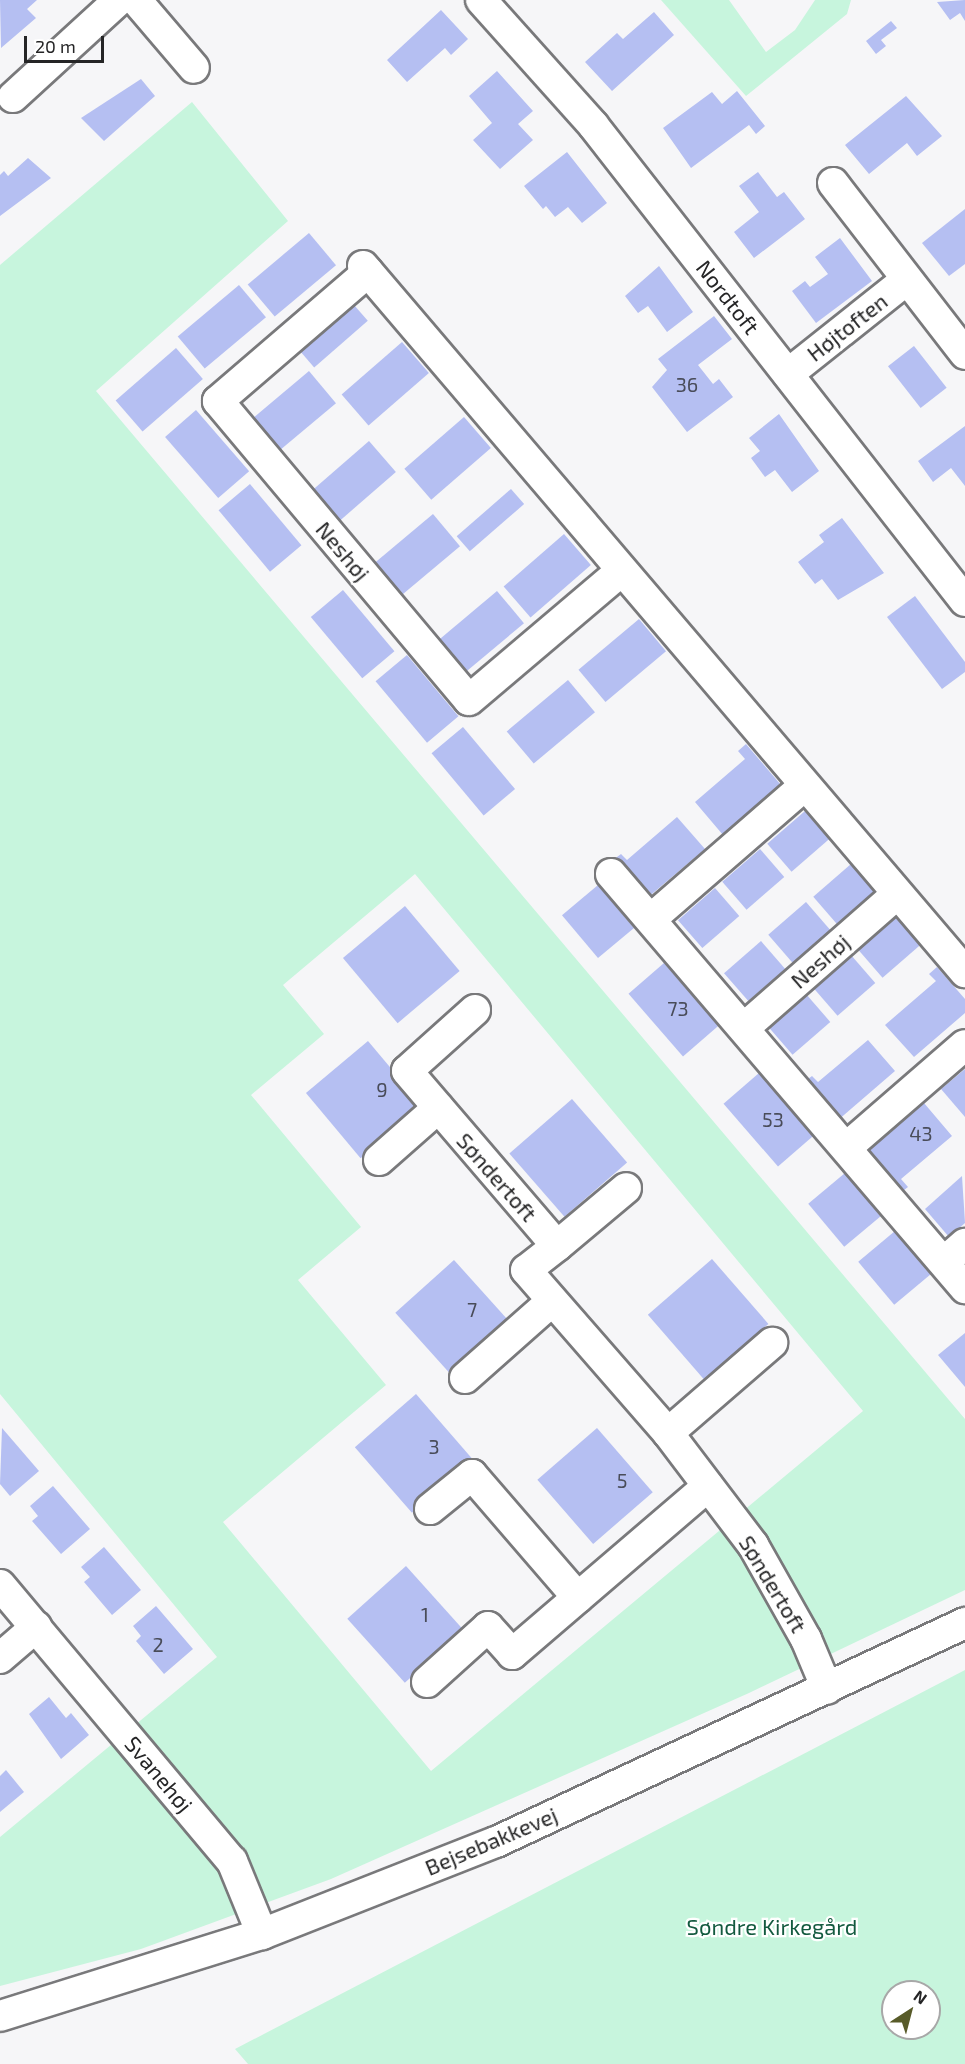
<!DOCTYPE html>
<html>
<head>
<meta charset="utf-8">
<style>
	body { margin:0 }
	#map { position:relative; width:965px; height:2064px; overflow:hidden; background:#f6f6f8; font-family:"Exo 2",sans-serif }
	div>[style] { position:absolute }
	[style*='--x'] { left:calc(var(--x)*1px); top:calc(var(--y)*1px); width:calc(var(--w)*1px); rotate:calc(var(--a)*1deg) }
	.green>* { inset:0; background:#c7f5dd }
	.building>* { inset:0; background:#b5bff2; transform-origin:0 0 }
	.roads { filter:drop-shadow(2px 0 #79797b) drop-shadow(-2px 0 #79797b) drop-shadow(0 2px #79797b) drop-shadow(0 -2px #79797b) }
	.minor>* { height:30px; margin:-15px; padding:0 15px; transform-origin:15px; border-radius:15px; background:#fff }
	span { translate:-50% -50%; white-space:nowrap; text-align:center; line-height:1.15; -webkit-text-stroke:4.5px #fff; paint-order:stroke }
	.number-label { font-size:20px; color:#494c59 }
	.number-label span { -webkit-text-stroke-width:0 }
	.street-label { font-size:22px; color:#252526 }
	.park-label { font-size:22px; color:#135a3f }
	.north { position:absolute; left:881px; top:1980px; width:60px; height:60px; box-sizing:border-box; background:#fff; border:2px solid #a8a8a8; border-radius:50%; rotate:36deg; font-size:16px; font-weight:700; line-height:24px; text-align:center; color:#252526 }
	.north::after { content:''; display:block; margin:auto; width:21px; height:27px; background:#585b29; clip-path:polygon(50% 0,100% 100%,50% 72%,0 100%) }
	.scale { position:absolute; left:24px; top:36px; width:80px; height:27px; box-sizing:border-box; border:3px solid #252526; border-top:0; padding-left:8px; font-size:18px; line-height:21px; white-space:nowrap; color:#252526; -webkit-text-stroke:4px #fff; paint-order:stroke }
</style>
</head>
<body>
<div id="map">
	<div class="green">
		<div style="clip-path:polygon(661px 0,729px 0,766px 52px,795px 30px,815px 0,851px 0,847px 14px,746px 96px)"></div>
		<div style="clip-path:polygon(evenodd,192px 102px,288px 221px,96px 391px,965px 1419px,965px 1590px,749px 1693px,331px 1879px,141px 1949px,0 1986px,0 1837px,217px 1657px,0 1394px,0 265px,192px 102px,415px 874px,863px 1411px,431px 1771px,223px 1522px,386px 1385px,298px 1280px,361px 1227px,251px 1095px,324px 1034px,283px 985px,415px 874px)"></div>
		<div style="clip-path:polygon(evenodd,965px 1670px,965px 2064px,248px 2064px,235px 2049px,965px 1670px,893px 1992px,929px 1992px,929px 2028px,893px 2028px,893px 1992px)"></div>
	</div>
	<div class="building">
		<div style="clip-path:polygon(0 0,37px 0,27px 9px,36px 18px,1px 48px)"></div>
		<div style="clip-path:polygon(965px 0,965px 21px,960px 13px,950px 20px,937px 2px)"></div>
		<div style="clip-path:polygon(441px 10px,468px 39px,451px 55px,445px 48px,407px 82px,387px 60px)"></div>
		<div style="clip-path:polygon(654px 12px,674px 35px,612px 91px,585px 62px,617px 33px,623px 39px)"></div>
		<div style="clip-path:polygon(891px 21px,897px 28px,881px 40px,886px 46px,876px 54px,866px 41px)"></div>
		<div style="clip-path:polygon(497px 71px,533px 111px,518px 124px,533px 140px,500px 169px,473px 140px,492px 123px,469px 96px)"></div>
		<div style="clip-path:polygon(141px 79px,155px 96px,104px 141px,81px 118px)"></div>
		<div style="clip-path:polygon(737px 91px,765px 126px,756px 134px,749px 125px,691px 168px,663px 128px,712px 92px,722px 104px)"></div>
		<div style="clip-path:polygon(906px 96px,942px 136px,917px 156px,907px 143px,869px 174px,845px 145px)"></div>
		<div style="clip-path:polygon(567px 152px,607px 203px,582px 223px,568px 207px,555px 217px,546px 206px,543px 209px,524px 186px)"></div>
		<div style="clip-path:polygon(28px 158px,51px 178px,0 216px,0 175px,4px 171px,8px 176px)"></div>
		<div style="clip-path:polygon(758px 172px,777px 197px,784px 192px,805px 219px,754px 258px,734px 232px,759px 212px,739px 186px)"></div>
		<div style="clip-path:polygon(965px 209px,965px 264px,949px 276px,922px 243px)"></div>
		<div style="left:309px;top:233px;width:42px;height:80px;rotate:50deg"></div>
		<div style="clip-path:polygon(840px 238px,872px 281px,816px 323px,792px 291px,805px 281px,810px 287px,828px 274px,815px 257px)"></div>
		<div style="clip-path:polygon(659px 266px,693px 312px,667px 332px,648px 306px,638px 313px,625px 296px)"></div>
		<div style="left:239px;top:285px;width:42px;height:80px;rotate:50deg"></div>
		<div style="left:354px;top:305px;width:21px;height:71px;rotate:49deg"></div>
		<div style="clip-path:polygon(714px 316px,732px 339px,698px 365px,713px 384px,719px 379px,733px 397px,687px 432px,652px 387px,667px 370px,658px 359px)"></div>
		<div style="left:402px;top:342px;width:41px;height:80px;rotate:49deg"></div>
		<div style="left:914px;top:346px;width:53px;height:33px;rotate:52deg"></div>
		<div style="left:176px;top:348px;width:41px;height:80px;rotate:49deg"></div>
		<div style="left:309px;top:371px;width:42px;height:80px;rotate:50deg"></div>
		<div style="left:196px;top:410px;width:81px;height:41px;rotate:49deg"></div>
		<div style="clip-path:polygon(779px 414px,819px 471px,792px 492px,775px 470px,765px 477px,751px 458px,760px 451px,749px 438px)"></div>
		<div style="left:464px;top:417px;width:41px;height:79px;rotate:49deg"></div>
		<div style="clip-path:polygon(965px 426px,965px 486px,951px 468px,933px 482px,918px 461px)"></div>
		<div style="left:369px;top:441px;width:41px;height:80px;rotate:49deg"></div>
		<div style="left:250px;top:484px;width:80px;height:41px;rotate:50deg"></div>
		<div style="left:511px;top:489px;width:20px;height:72px;rotate:49deg"></div>
		<div style="left:433px;top:514px;width:42px;height:79px;rotate:50deg"></div>
		<div style="clip-path:polygon(842px 518px,884px 573px,838px 600px,822px 579px,815px 584px,798px 562px,824px 542px,819px 535px)"></div>
		<div style="left:564px;top:534px;width:41px;height:80px;rotate:49deg"></div>
		<div style="left:343px;top:590px;width:80px;height:42px;rotate:50deg"></div>
		<div style="left:497px;top:591px;width:42px;height:80px;rotate:50deg"></div>
		<div style="clip-path:polygon(915px 596px,965px 662px,965px 672px,942px 689px,887px 617px)"></div>
		<div style="left:639px;top:619px;width:42px;height:79px;rotate:50deg"></div>
		<div style="left:407px;top:655px;width:80px;height:41px;rotate:50deg"></div>
		<div style="left:568px;top:680px;width:42px;height:80px;rotate:50deg"></div>
		<div style="left:463px;top:727px;width:81px;height:41px;rotate:50deg"></div>
		<div style="clip-path:polygon(746px 744px,781px 785px,723px 835px,695px 802px,745px 759px,738px 751px)"></div>
		<div style="left:805px;top:811px;width:37px;height:50px;rotate:49deg"></div>
		<div style="clip-path:polygon(677px 817px,705px 849px,646px 899px,613px 860px,621px 854px,627px 860px)"></div>
		<div style="left:760px;top:849px;width:37px;height:50px;rotate:49deg"></div>
		<div style="left:851px;top:864px;width:37px;height:50px;rotate:49deg"></div>
		<div style="left:598px;top:885px;width:56px;height:47px;rotate:50deg"></div>
		<div style="left:715px;top:888px;width:37px;height:49px;rotate:49deg"></div>
		<div style="left:806px;top:902px;width:37px;height:50px;rotate:49deg"></div>
		<div style="left:405px;top:906px;width:85px;height:81px;rotate:50deg"></div>
		<div style="left:896px;top:917px;width:37px;height:50px;rotate:49deg"></div>
		<div style="left:761px;top:941px;width:37px;height:49px;rotate:49deg"></div>
		<div style="left:851px;top:955px;width:37px;height:50px;rotate:49deg"></div>
		<div style="left:664px;top:963px;width:83px;height:47px;rotate:49deg"></div>
		<div style="clip-path:polygon(937px 967px,965px 999px,965px 1013px,914px 1057px,885px 1025px,936px 981px,929px 974px)"></div>
		<div style="left:806px;top:994px;width:37px;height:50px;rotate:49deg"></div>
		<div style="clip-path:polygon(868px 1040px,895px 1071px,837px 1121px,804px 1082px,812px 1076px,818px 1082px)"></div>
		<div style="left:368px;top:1041px;width:85px;height:81px;rotate:50deg"></div>
		<div style="clip-path:polygon(965px 1069px,965px 1117px,941px 1089px)"></div>
		<div style="left:759px;top:1073px;width:83px;height:47px;rotate:49deg"></div>
		<div style="left:572px;top:1099px;width:84px;height:83px;rotate:49deg"></div>
		<div style="clip-path:polygon(924px 1103px,952px 1136px,901px 1179px,908px 1187px,899px 1194px,865px 1154px)"></div>
		<div style="left:845px;top:1173px;width:56px;height:48px;rotate:50deg"></div>
		<div style="clip-path:polygon(962px 1176px,965px 1223px,949px 1237px,925px 1209px)"></div>
		<div style="left:895px;top:1231px;width:56px;height:48px;rotate:50deg"></div>
		<div style="left:712px;top:1259px;width:86px;height:85px;rotate:49deg"></div>
		<div style="left:454px;top:1260px;width:84px;height:79px;rotate:48deg"></div>
		<div style="clip-path:polygon(965px 1333px,965px 1387px,938px 1355px)"></div>
		<div style="left:416px;top:1394px;width:87px;height:81px;rotate:49deg"></div>
		<div style="clip-path:polygon(2px 1428px,39px 1471px,10px 1496px,0 1484px)"></div>
		<div style="left:597px;top:1428px;width:85px;height:79px;rotate:49deg"></div>
		<div style="clip-path:polygon(53px 1486px,90px 1529px,61px 1554px,32px 1521px,38px 1516px,30px 1506px)"></div>
		<div style="clip-path:polygon(104px 1547px,141px 1590px,112px 1615px,84px 1582px,90px 1577px,81px 1567px)"></div>
		<div style="left:406px;top:1566px;width:86px;height:79px;rotate:48deg"></div>
		<div style="clip-path:polygon(156px 1606px,193px 1649px,164px 1674px,136px 1641px,141px 1636px,133px 1626px)"></div>
		<div style="clip-path:polygon(49px 1697px,66px 1718px,71px 1713px,89px 1735px,61px 1759px,29px 1714px)"></div>
		<div style="clip-path:polygon(6px 1770px,24px 1792px,0 1812px,0 1776px)"></div>
	</div>
	<div class="roads">
		<div class="minor">
			<div style="--x:136;--y:0;--w:89;--a:49.5"></div>
			<div style="--x:481;--y:0;--w:168;--a:48.1"></div>
			<div style="--x:593;--y:125;--w:604;--a:51.99"></div>
			<div style="--x:13;--y:97;--w:144;--a:-42.5"></div>
			<div style="--x:833;--y:183;--w:216;--a:52.3"></div>
			<div style="--x:363;--y:266;--w:928;--a:49.55"></div>
			<div style="--x:368;--y:272;--w:198;--a:139.3"></div>
			<div style="--x:218;--y:401;--w:390;--a:50"></div>
			<div style="--x:469;--y:700;--w:198;--a:-40.3"></div>
			<div style="--x:788;--y:374;--w:151;--a:-38.5"></div>
			<div style="--x:611;--y:874;--w:545;--a:49.47"></div>
			<div style="--x:651;--y:919;--w:203;--a:-41"></div>
			<div style="--x:475;--y:1010;--w:91;--a:138.1"></div>
			<div style="--x:407;--y:1071;--w:230;--a:49.4"></div>
			<div style="--x:557;--y:1246;--w:39;--a:142"></div>
			<div style="--x:526;--y:1270;--w:216;--a:48.9"></div>
			<div style="--x:668;--y:1433;--w:141;--a:52.8"></div>
			<div style="--x:753;--y:1545;--w:108;--a:60.6"></div>
			<div style="--x:806;--y:1639;--w:54;--a:67.2"></div>
			<div style="--x:744;--y:1028;--w:203;--a:-41.2"></div>
			<div style="--x:846;--y:1148;--w:157;--a:-40.9"></div>
			<div style="--x:379;--y:1160;--w:79;--a:-41.4"></div>
			<div style="--x:557;--y:1246;--w:90;--a:-40"></div>
			<div style="--x:944;--y:1262;--w:28;--a:-41"></div>
			<div style="--x:465;--y:1378;--w:116;--a:-41.5"></div>
			<div style="--x:668;--y:1433;--w:138;--a:-40.9"></div>
			<div style="--x:430;--y:1509;--w:54;--a:-39"></div>
			<div style="--x:472;--y:1475;--w:162;--a:49.2"></div>
			<div style="--x:0;--y:1585;--w:361;--a:50"></div>
			<div style="--x:232;--y:1861;--w:79;--a:67.7"></div>
			<div style="--x:0;--y:1658;--w:48;--a:-40.7"></div>
			<div style="--x:427;--y:1682;--w:82;--a:-42"></div>
			<div style="--x:488;--y:1627;--w:36;--a:48"></div>
			<div style="--x:512;--y:1654;--w:258;--a:-40.6"></div>
			<div style="--x:0;--y:2016;--w:275;--a:-17.4"></div>
			<div style="--x:262;--y:1934;--w:251;--a:-21.5"></div>
			<div style="--x:496;--y:1842;--w:518;--a:-25.03"></div>
		</div>
	</div>
	<div class="number-label">
		<span style="left:687px;top:384px">36</span>
		<span style="left:678px;top:1008px">73</span>
		<span style="left:382px;top:1089px">9</span>
		<span style="left:773px;top:1119px">53</span>
		<span style="left:921px;top:1133px">43</span>
		<span style="left:472px;top:1309px">7</span>
		<span style="left:434px;top:1446px">3</span>
		<span style="left:622px;top:1480px">5</span>
		<span style="left:425px;top:1614px">1</span>
		<span style="left:158px;top:1644px">2</span>
	</div>
	<div class="street-label">
		<span style="left:728px;top:297px;rotate:52deg">Nordtoft</span>
		<span style="left:847px;top:327px;rotate:-38deg">Højtoften</span>
		<span style="left:343px;top:551px;rotate:50deg">Neshøj</span>
		<span style="left:820px;top:961px;rotate:-41deg">Neshøj</span>
		<span style="left:497px;top:1177px;rotate:49deg">Søndertoft</span>
		<span style="left:773px;top:1584px;rotate:59deg">Søndertoft</span>
		<span style="left:159px;top:1774px;rotate:50deg">Svanehøj</span>
		<span style="left:491px;top:1841px;rotate:-23deg">Bejsebakkevej</span>
	</div>
	<div class="park-label">
		<span style="left:772px;top:1927px">Søndre Kirkegård</span>
	</div>
	<div class="north">N</div>
	<div class="scale">20 m</div>
</div>
</body>
</html>
